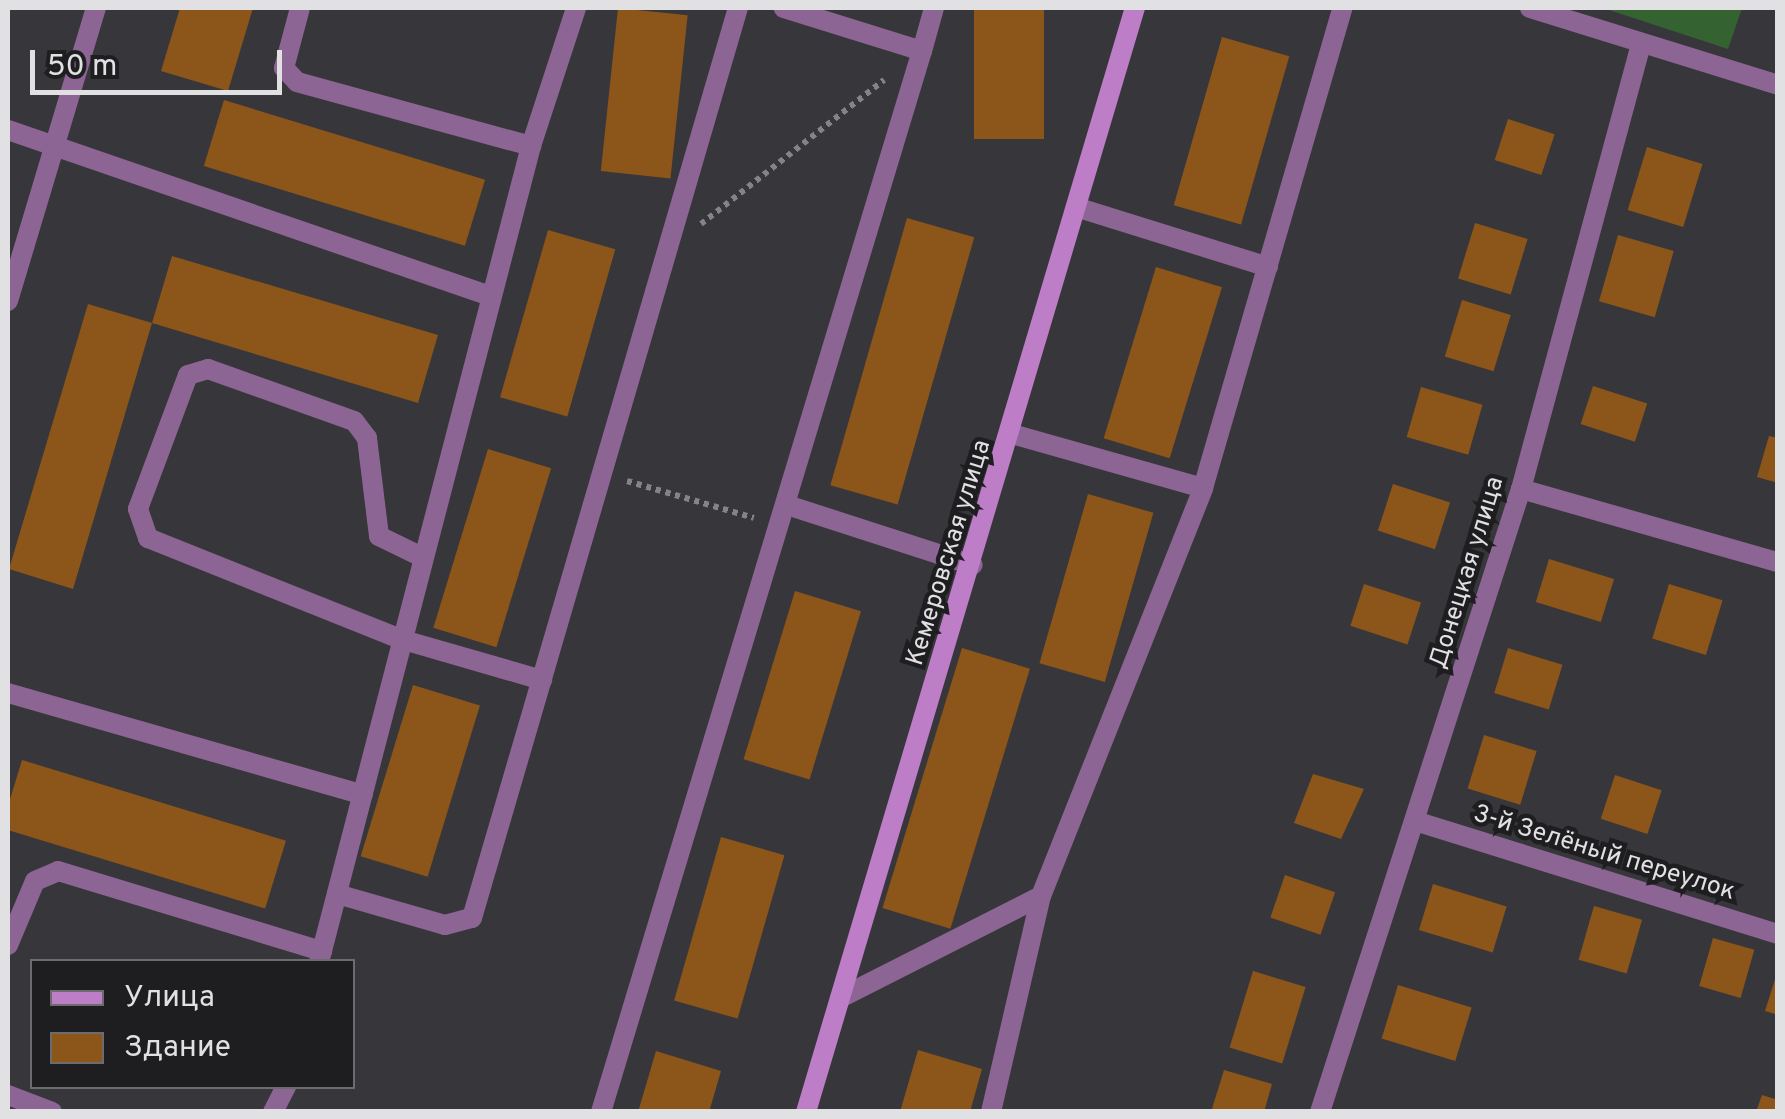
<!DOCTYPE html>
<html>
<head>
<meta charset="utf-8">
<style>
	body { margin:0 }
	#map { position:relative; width:1785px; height:1119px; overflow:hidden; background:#37373b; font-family:Overpass,sans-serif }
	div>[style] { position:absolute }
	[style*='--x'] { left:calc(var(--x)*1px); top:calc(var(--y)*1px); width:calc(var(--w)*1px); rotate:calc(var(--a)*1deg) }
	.green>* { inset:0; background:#346230 }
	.building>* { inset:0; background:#8c5519; transform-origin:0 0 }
	.path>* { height:6px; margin-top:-3px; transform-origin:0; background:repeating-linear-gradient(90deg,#848488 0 5px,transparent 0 10px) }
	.lane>* { height:20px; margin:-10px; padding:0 10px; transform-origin:10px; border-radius:10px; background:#8d6594 }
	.street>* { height:20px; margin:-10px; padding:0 10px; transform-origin:10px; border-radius:10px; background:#8d6594 }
	.secondary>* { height:20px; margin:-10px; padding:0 10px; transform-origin:10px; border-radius:10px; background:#bd7dc7 }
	span { translate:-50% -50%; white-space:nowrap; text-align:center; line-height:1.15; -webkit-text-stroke:9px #1e1e20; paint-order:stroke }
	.street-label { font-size:25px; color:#e1e1e4 }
	.frame { position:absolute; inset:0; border:10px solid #e1e1e4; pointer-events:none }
	.legend { position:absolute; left:30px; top:959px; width:325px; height:130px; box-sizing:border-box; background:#1e1e20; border:2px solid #6c6c6e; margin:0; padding:12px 18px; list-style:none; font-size:30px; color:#e1e1e4 }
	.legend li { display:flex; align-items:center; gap:20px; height:50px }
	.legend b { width:50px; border:2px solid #6c6c6e }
	.scale { position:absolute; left:30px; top:50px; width:252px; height:45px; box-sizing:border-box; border:5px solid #e1e1e4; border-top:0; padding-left:12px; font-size:30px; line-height:35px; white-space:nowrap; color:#e1e1e4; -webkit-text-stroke:8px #1e1e20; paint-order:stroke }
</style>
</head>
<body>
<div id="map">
	<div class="green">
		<div style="clip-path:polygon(1603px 8px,1742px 8px,1728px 49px)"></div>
	</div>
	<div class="building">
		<div style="clip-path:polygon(180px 8px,253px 8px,228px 91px,161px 71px)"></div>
		<div style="left:618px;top:8px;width:70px;height:164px;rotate:6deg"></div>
		<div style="left:974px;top:8px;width:70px;height:131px"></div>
		<div style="left:1222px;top:37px;width:70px;height:175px;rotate:16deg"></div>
		<div style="left:224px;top:100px;width:273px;height:69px;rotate:17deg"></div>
		<div style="left:1508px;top:119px;width:49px;height:43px;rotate:18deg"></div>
		<div style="left:1647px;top:147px;width:58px;height:66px;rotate:17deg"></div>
		<div style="left:907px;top:218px;width:70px;height:278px;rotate:16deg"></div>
		<div style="left:1475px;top:223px;width:55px;height:58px;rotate:17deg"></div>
		<div style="left:548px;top:230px;width:70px;height:174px;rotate:16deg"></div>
		<div style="left:1618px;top:235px;width:58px;height:69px;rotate:16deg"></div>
		<div style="clip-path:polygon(172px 256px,438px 335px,418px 403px,152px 323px,73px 589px,9px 569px,88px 304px,152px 323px)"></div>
		<div style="left:1156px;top:267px;width:69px;height:179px;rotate:17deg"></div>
		<div style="left:1462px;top:300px;width:51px;height:59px;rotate:17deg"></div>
		<div style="left:1593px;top:386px;width:57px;height:40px;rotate:18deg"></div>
		<div style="left:1421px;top:387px;width:64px;height:52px;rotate:16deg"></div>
		<div style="clip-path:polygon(1769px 436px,1778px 438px,1778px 483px,1757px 477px)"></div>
		<div style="left:488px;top:449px;width:66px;height:187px;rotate:17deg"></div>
		<div style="left:1393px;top:484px;width:60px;height:49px;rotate:18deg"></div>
		<div style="left:1088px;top:494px;width:68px;height:176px;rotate:16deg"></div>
		<div style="left:1549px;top:559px;width:68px;height:45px;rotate:17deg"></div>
		<div style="left:1364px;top:584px;width:60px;height:44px;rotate:18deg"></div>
		<div style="left:1669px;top:584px;width:56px;height:57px;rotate:17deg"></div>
		<div style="left:795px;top:591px;width:69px;height:176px;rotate:17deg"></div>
		<div style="left:962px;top:648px;width:71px;height:272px;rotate:17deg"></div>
		<div style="left:1508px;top:648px;width:57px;height:47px;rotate:17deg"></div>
		<div style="left:413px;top:685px;width:70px;height:179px;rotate:17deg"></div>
		<div style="left:1484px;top:735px;width:55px;height:56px;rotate:17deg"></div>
		<div style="left:22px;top:760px;width:276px;height:71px;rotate:17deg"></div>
		<div style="clip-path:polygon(1313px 774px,1364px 789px,1341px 839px,1294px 823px)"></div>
		<div style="left:1615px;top:775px;width:49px;height:46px;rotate:18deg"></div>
		<div style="left:721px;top:837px;width:66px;height:170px;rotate:16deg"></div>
		<div style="left:1285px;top:875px;width:53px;height:45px;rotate:19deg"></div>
		<div style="left:1433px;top:884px;width:77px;height:48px;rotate:17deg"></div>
		<div style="left:1594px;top:906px;width:50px;height:56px;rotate:16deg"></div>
		<div style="left:1713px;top:938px;width:43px;height:50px;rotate:16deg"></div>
		<div style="left:1253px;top:971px;width:55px;height:80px;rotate:17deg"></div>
		<div style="clip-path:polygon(1777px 973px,1778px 973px,1778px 1015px,1765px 1011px)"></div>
		<div style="left:1398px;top:985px;width:77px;height:56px;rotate:17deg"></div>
		<div style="clip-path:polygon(918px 1050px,982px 1069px,970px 1112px,900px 1112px)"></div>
		<div style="clip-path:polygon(656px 1051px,721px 1071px,709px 1112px,638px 1112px)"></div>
		<div style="clip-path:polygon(1224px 1070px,1272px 1084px,1264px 1112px,1211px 1112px)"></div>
		<div style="clip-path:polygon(1762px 1095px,1778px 1100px,1778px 1112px,1756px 1112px)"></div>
	</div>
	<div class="path">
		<div style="--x:701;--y:224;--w:233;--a:-38.2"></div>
		<div style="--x:627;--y:481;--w:132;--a:16.2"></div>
	</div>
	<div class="lane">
		<div style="--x:300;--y:8;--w:62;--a:104.9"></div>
		<div style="--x:284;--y:68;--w:19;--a:47"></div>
		<div style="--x:297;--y:82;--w:243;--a:15.3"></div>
		<div style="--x:531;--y:146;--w:843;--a:104.56"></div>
		<div style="--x:922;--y:51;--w:45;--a:-74.4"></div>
		<div style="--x:8;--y:130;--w:510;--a:19"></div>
		<div style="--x:531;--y:146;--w:145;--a:-71.9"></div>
		<div style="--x:1079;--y:208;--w:198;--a:17.3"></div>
		<div style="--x:1012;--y:434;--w:198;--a:15.8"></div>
		<div style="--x:1203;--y:488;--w:500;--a:-73.8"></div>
		<div style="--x:787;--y:505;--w:195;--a:17.9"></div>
		<div style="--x:422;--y:557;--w:48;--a:-154"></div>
		<div style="--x:379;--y:536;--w:99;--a:-97"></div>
		<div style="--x:367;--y:438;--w:21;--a:-127"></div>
		<div style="--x:354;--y:421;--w:155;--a:-160.4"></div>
		<div style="--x:208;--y:369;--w:21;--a:163"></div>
		<div style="--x:188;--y:375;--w:143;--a:110.5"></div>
		<div style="--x:138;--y:509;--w:31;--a:71"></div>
		<div style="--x:148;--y:538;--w:271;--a:21.8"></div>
		<div style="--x:400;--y:639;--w:148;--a:16.1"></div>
		<div style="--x:8;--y:693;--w:369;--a:16"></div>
		<div style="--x:337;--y:894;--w:112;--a:16"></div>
		<div style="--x:445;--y:925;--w:28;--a:-15"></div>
		<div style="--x:472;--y:918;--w:948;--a:-73.71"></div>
		<div style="--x:8;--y:945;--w:69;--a:-67.1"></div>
		<div style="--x:35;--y:881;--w:25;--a:-23"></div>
		<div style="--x:58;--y:871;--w:276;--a:16.9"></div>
		<div style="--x:840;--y:998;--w:225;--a:-26.9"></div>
		<div style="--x:8;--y:1095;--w:47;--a:21.1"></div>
		<div style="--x:273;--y:1112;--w:29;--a:-63"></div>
		<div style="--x:601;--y:1112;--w:1108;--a:-73.17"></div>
		<div style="--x:922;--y:51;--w:145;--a:-162.7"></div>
		<div style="--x:991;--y:1112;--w:222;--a:-77"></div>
		<div style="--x:1041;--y:896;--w:439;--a:-68.3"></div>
	</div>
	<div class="street">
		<div style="--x:1530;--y:8;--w:260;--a:17.2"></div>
		<div style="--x:8;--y:301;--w:306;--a:-73.3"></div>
		<div style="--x:1521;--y:489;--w:267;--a:15.9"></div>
		<div style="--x:1415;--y:821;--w:380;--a:17.3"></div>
		<div style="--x:1320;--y:1112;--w:655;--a:-72.12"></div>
		<div style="--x:1521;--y:489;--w:462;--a:-74.9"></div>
	</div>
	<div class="secondary">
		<div style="--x:806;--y:1112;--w:1152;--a:-73.41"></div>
	</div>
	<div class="street-label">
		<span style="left:950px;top:553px;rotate:-73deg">Кемеровская улица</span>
		<span style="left:1468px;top:573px;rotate:-73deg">Донецкая улица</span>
		<span style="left:1604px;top:854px;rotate:17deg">3-й Зелёный переулок</span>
	</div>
	<div class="frame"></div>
	<ul class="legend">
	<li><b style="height:12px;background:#bd7dc7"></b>Улица</li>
	<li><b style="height:28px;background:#8c5519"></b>Здание</li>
	</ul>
	<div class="scale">50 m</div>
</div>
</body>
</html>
